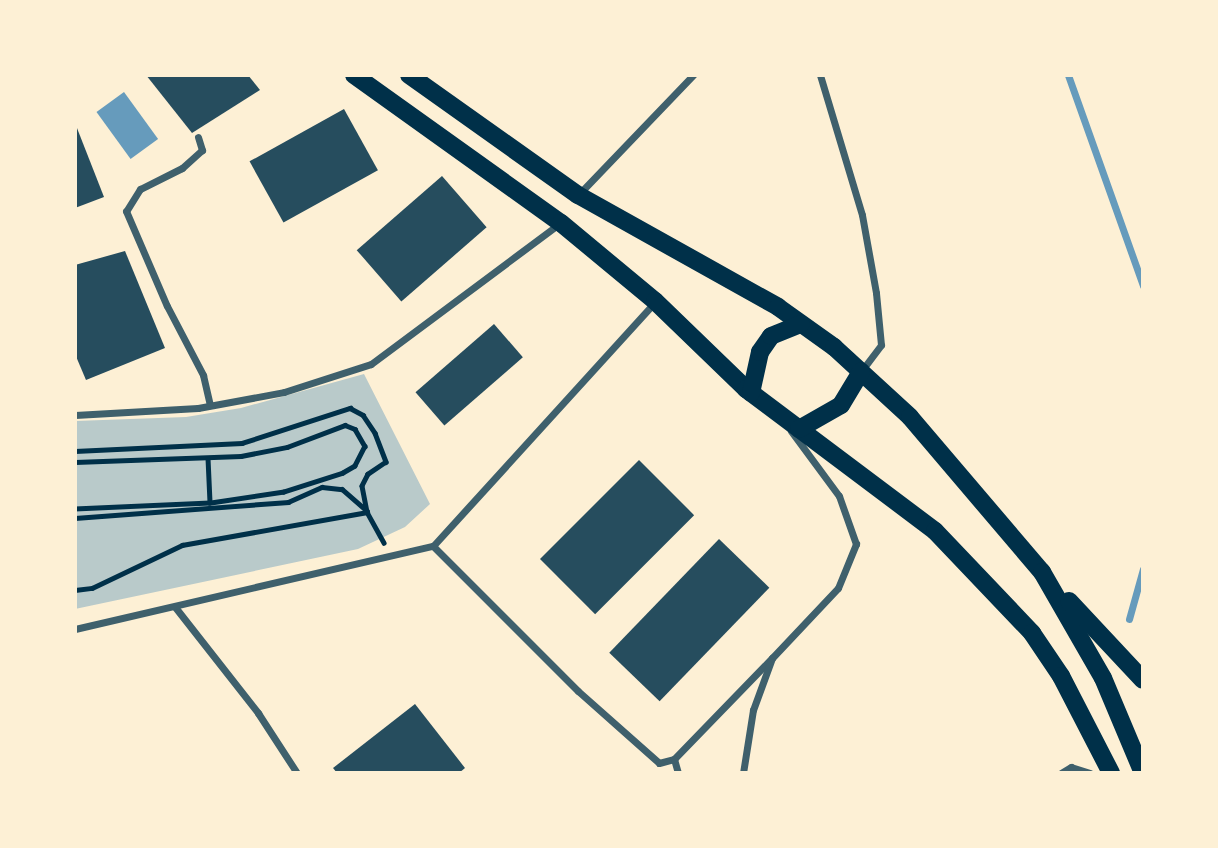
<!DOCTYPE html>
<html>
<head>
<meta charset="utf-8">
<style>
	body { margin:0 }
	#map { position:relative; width:1218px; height:848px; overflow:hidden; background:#fdf0d5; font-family:Manrope,sans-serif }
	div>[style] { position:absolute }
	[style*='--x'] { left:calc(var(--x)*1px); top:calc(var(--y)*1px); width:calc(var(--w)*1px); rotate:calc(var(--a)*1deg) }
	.green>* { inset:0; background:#b9caca }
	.water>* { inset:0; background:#669bbc; transform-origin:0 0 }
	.stream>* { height:7px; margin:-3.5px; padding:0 3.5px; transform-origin:3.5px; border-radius:3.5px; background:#669bbc }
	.building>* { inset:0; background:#264d5e; transform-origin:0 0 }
	.path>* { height:4.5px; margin:-2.25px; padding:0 2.25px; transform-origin:2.25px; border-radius:2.25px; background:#003049 }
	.minor>* { height:7px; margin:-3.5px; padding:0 3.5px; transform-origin:3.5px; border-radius:3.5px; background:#3f606c }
	.primary>* { height:18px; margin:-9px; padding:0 9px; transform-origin:9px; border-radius:9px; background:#003049 }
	span { translate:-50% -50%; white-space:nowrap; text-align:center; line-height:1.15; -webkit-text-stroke:5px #fdf0d5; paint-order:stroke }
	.frame { position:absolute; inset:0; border:77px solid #fdf0d5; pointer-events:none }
</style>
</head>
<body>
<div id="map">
	<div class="green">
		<div style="clip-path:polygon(364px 374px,430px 504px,405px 527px,358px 549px,75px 609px,75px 421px,186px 417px,241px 408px)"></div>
	</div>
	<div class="water">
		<div style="left:124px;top:92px;width:58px;height:34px;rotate:54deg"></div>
	</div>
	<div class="stream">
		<div style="--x:1068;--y:75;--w:224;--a:70.4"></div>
		<div style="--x:1129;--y:619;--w:52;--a:-74.4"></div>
	</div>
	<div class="building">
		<div style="clip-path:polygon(146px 75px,248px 75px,260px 90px,192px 133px)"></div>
		<div style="left:344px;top:109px;width:70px;height:108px;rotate:61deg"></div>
		<div style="clip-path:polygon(75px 123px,104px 197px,75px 208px)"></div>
		<div style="left:442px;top:176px;width:68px;height:113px;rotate:49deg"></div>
		<div style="clip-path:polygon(125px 251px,165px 348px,86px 380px,75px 354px,75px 265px)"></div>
		<div style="left:494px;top:324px;width:44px;height:104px;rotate:49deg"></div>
		<div style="left:639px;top:460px;width:78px;height:140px;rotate:45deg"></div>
		<div style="left:719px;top:539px;width:70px;height:158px;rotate:44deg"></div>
		<div style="clip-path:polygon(415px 704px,465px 768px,459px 773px,337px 773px,333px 768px)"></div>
	</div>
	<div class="path">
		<div style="--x:75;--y:451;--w:167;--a:-2.7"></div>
		<div style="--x:242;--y:443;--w:114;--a:-18"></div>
		<div style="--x:350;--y:408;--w:15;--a:28"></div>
		<div style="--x:363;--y:415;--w:22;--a:56"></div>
		<div style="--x:375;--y:433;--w:31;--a:69"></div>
		<div style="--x:386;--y:462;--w:22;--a:146"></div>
		<div style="--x:368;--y:474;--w:13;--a:117"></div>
		<div style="--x:362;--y:486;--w:26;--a:79"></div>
		<div style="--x:367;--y:512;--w:35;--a:61"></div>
		<div style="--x:208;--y:458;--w:44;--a:87.4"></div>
		<div style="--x:75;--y:462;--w:166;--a:-2.1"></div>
		<div style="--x:241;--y:456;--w:47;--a:-11.1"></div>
		<div style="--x:287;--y:447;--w:62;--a:-20.8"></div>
		<div style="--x:345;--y:425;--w:11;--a:22"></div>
		<div style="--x:355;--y:429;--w:20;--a:60"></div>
		<div style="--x:365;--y:446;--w:22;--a:117"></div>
		<div style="--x:355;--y:466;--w:14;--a:150"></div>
		<div style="--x:343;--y:473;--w:62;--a:162.1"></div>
		<div style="--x:284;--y:492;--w:75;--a:171.5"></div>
		<div style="--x:210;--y:503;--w:135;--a:177.5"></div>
		<div style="--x:75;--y:518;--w:214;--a:-4.3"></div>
		<div style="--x:288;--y:502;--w:37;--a:-24"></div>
		<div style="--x:322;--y:487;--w:20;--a:6"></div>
		<div style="--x:342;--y:489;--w:33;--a:41"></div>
		<div style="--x:75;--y:590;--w:17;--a:-7"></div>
		<div style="--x:92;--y:588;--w:100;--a:-25.5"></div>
		<div style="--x:182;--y:545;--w:188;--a:-10.1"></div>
	</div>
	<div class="minor">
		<div style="--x:820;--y:75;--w:146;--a:73.3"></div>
		<div style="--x:862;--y:215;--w:79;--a:79.8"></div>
		<div style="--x:876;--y:293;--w:52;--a:84.5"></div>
		<div style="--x:881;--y:345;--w:34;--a:127"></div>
		<div style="--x:198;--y:137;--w:14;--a:73"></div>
		<div style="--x:202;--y:150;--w:27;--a:138"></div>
		<div style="--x:182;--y:168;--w:47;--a:153.4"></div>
		<div style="--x:140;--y:189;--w:26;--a:122"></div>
		<div style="--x:126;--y:211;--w:103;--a:66.7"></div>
		<div style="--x:167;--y:306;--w:78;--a:62.4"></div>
		<div style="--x:203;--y:375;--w:31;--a:77"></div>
		<div style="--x:579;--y:194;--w:165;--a:-46.2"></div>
		<div style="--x:75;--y:415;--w:123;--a:-3.3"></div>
		<div style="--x:198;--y:408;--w:87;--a:-10.5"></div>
		<div style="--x:284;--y:392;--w:91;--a:-17.8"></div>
		<div style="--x:371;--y:364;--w:236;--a:-36.7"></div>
		<div style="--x:433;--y:546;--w:205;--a:45"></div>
		<div style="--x:578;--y:691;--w:108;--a:41.6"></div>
		<div style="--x:659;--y:763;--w:16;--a:-15"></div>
		<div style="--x:674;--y:759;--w:141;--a:-45.9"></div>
		<div style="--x:175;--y:607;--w:135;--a:51.9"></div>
		<div style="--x:258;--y:713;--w:72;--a:57"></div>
		<div style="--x:75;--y:629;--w:367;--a:-13.1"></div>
		<div style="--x:433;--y:546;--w:330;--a:-47.7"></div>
		<div style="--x:674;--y:759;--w:15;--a:74"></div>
		<div style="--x:743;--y:773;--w:64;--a:-81"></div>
		<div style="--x:753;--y:710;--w:55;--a:-69.9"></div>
		<div style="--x:772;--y:658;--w:96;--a:-46.7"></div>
		<div style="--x:838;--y:588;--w:48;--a:-67.8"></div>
		<div style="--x:856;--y:544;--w:51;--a:-109.5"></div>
		<div style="--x:839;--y:496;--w:81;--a:-126.4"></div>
		<div style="--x:1061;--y:773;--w:12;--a:-31"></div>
		<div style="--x:1071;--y:767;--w:20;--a:18"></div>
	</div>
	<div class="primary">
		<div style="--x:354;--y:75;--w:254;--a:35.6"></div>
		<div style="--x:561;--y:223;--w:122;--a:39.7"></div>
		<div style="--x:655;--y:301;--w:127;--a:44"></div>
		<div style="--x:746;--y:389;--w:236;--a:36.9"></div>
		<div style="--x:935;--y:531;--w:141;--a:46.4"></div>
		<div style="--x:1032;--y:633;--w:52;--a:56"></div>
		<div style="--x:1061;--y:676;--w:109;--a:62.7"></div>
		<div style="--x:409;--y:75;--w:207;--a:35.4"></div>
		<div style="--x:578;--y:195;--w:229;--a:29.2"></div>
		<div style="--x:778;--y:307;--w:69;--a:35.5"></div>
		<div style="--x:834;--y:347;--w:103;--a:42.6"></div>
		<div style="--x:910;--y:417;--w:204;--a:49.6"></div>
		<div style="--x:1042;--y:572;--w:122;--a:60.1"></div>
		<div style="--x:1103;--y:678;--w:103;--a:67.2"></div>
		<div style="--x:751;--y:393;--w:42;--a:-77.6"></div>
		<div style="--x:760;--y:352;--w:19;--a:-55"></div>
		<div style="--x:771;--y:336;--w:32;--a:-22"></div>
		<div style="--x:799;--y:429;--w:48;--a:-29.7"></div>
		<div style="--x:841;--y:405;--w:39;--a:-59"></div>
		<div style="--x:1069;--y:601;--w:108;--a:46.9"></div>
	</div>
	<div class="frame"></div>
</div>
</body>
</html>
